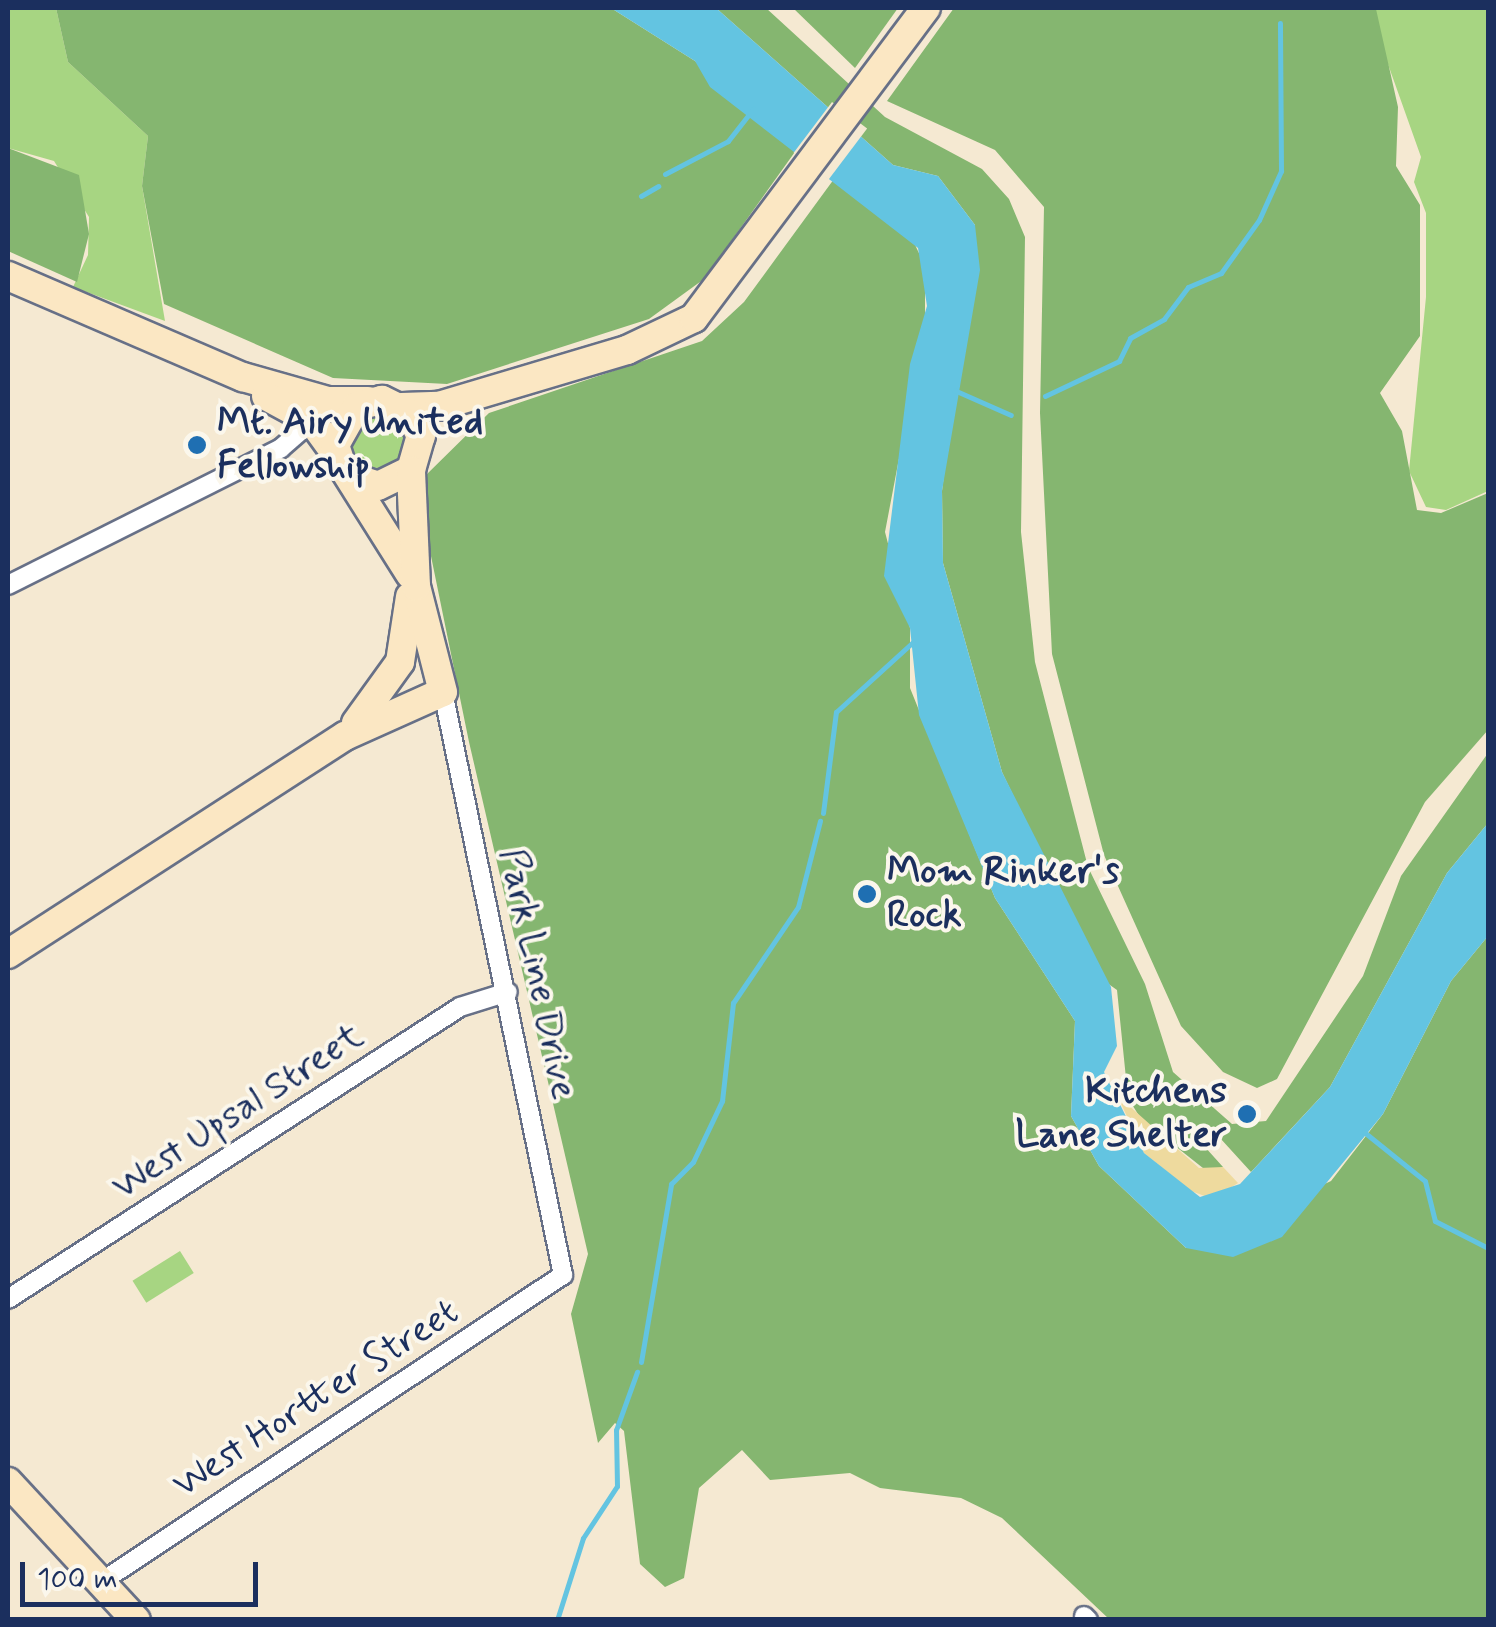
<!DOCTYPE html>
<html>
<head>
<meta charset="utf-8">
<style>
	body { margin:0 }
	#map { position:relative; width:1496px; height:1627px; overflow:hidden; background:#f5e9d2; font-family:Mynerve,sans-serif }
	div>[style] { position:absolute }
	[style*='--x'] { left:calc(var(--x)*1px); top:calc(var(--y)*1px); width:calc(var(--w)*1px); rotate:calc(var(--a)*1deg) }
	.green>* { inset:0; background:#a7d582; transform-origin:0 0 }
	.round { border-radius:50% }
	.forest>* { inset:0; background:#85b670 }
	.sand>* { inset:0; background:#eeda9e }
	.water>* { inset:0; background:#63c4e1 }
	.pier>* { inset:0; background:#f5e9d2; transform-origin:0 0 }
	.stream>* { height:5px; margin:-2.5px; padding:0 2.5px; transform-origin:2.5px; border-radius:2.5px; background:#63c4e1 }
	.roads { filter:drop-shadow(2px 0 #677087) drop-shadow(-2px 0 #677087) drop-shadow(0 2px #677087) drop-shadow(0 -2px #677087) }
	.street>* { height:18px; margin:-9px; padding:0 9px; transform-origin:9px; border-radius:9px; background:#fff }
	.secondary>* { height:28px; margin:-14px; padding:0 14px; transform-origin:14px; border-radius:14px; background:#fbe7c3 }
	.dots>* { width:28px; height:28px; translate:-50% -50%; box-sizing:border-box; border:5px solid #fbf7ec; border-radius:50% }
	span { translate:-50% -50%; white-space:nowrap; text-align:center; line-height:1.15; -webkit-text-stroke:8px #fbf7ec; paint-order:stroke }
	.poi-label { font-size:38px; color:#1b2f5e; font-weight:700 }
	.left { translate:0 -50%; text-align:left }
	.right { translate:-100% -50%; text-align:right }
	.street-label { font-size:38px; color:#1b2f5e }
	.frame { position:absolute; inset:0; border:10px solid #1b2f5e; pointer-events:none }
	.scale { position:absolute; left:20px; top:1562px; width:238px; height:45px; box-sizing:border-box; border:5px solid #1b2f5e; border-top:0; padding-left:12px; font-size:30px; line-height:35px; white-space:nowrap; color:#1b2f5e; -webkit-text-stroke:8px #fbf7ec; paint-order:stroke }
</style>
</head>
<body>
<div id="map">
	<div class="green">
		<div style="clip-path:polygon(8px 8px,56px 8px,68px 62px,148px 136px,142px 186px,165px 321px,73px 287px,88px 255px,89px 217px,54px 161px,8px 148px)"></div>
		<div style="clip-path:polygon(1368px 8px,1488px 8px,1488px 491px,1446px 510px,1426px 507px,1409px 471px,1426px 297px,1426px 213px,1414px 182px,1421px 157px)"></div>
		<div class="round" style="left:352px;top:416px;width:52px;height:52px"></div>
		<div style="left:180px;top:1251px;width:26px;height:56px;rotate:58deg"></div>
	</div>
	<div class="forest">
		<div style="clip-path:polygon(56px 8px,611px 8px,695px 61px,797px 149px,704px 279px,649px 319px,447px 384px,333px 378px,164px 304px,142px 186px,148px 136px,68px 62px)"></div>
		<div style="clip-path:polygon(716px 8px,766px 8px,885px 117px,982px 169px,1009px 199px,1025px 237px,1021px 532px,1035px 662px,1088px 867px,1145px 984px,1173px 1072px,1232px 1124px,1266px 1121px,1363px 976px,1401px 876px,1488px 753px,1488px 823px,1447px 873px,1330px 1087px,1251px 1172px,1210px 1127px,1196px 1137px,1223px 1167px,1208px 1172px,1141px 1119px,1128px 1098px,1117px 990px,1100px 978px,1002px 772px,943px 563px,942px 491px,975px 225px,938px 176px,893px 165px)"></div>
		<div style="clip-path:polygon(793px 8px,898px 8px,855px 68px)"></div>
		<div style="clip-path:polygon(954px 8px,1376px 9px,1398px 107px,1396px 166px,1420px 205px,1420px 336px,1380px 393px,1402px 431px,1417px 510px,1441px 513px,1488px 493px,1488px 730px,1425px 802px,1277px 1079px,1257px 1088px,1223px 1072px,1181px 1026px,1104px 855px,1052px 654px,1040px 413px,1044px 207px,995px 150px,887px 101px)"></div>
		<div style="clip-path:polygon(8px 148px,79px 175px,89px 234px,77px 282px,8px 251px)"></div>
		<div style="clip-path:polygon(834px 179px,909px 232px,925px 266px,925px 322px,885px 532px,910px 628px,910px 688px,995px 898px,1075px 1021px,1071px 1116px,1099px 1166px,1186px 1248px,1331px 1181px,1383px 1114px,1451px 981px,1488px 936px,1488px 1619px,1109px 1619px,1002px 1518px,961px 1498px,880px 1488px,850px 1473px,770px 1480px,742px 1450px,699px 1488px,684px 1578px,665px 1587px,640px 1564px,624px 1431px,615px 1423px,598px 1443px,571px 1314px,588px 1254px,469px 742px,423px 517px,425px 476px,489px 413px,702px 341px,744px 302px)"></div>
	</div>
	<div class="sand">
		<div style="clip-path:polygon(1117px 1095px,1199px 1168px,1223px 1167px,1238px 1183px,1213px 1199px,1191px 1191px,1144px 1153px)"></div>
	</div>
	<div class="water">
		<div style="clip-path:polygon(611px 8px,716px 8px,893px 165px,938px 176px,975px 225px,980px 270px,942px 491px,943px 563px,1002px 772px,1111px 987px,1117px 1046px,1104px 1072px,1144px 1153px,1200px 1197px,1240px 1184px,1330px 1087px,1447px 873px,1488px 823px,1488px 936px,1451px 981px,1383px 1114px,1282px 1237px,1233px 1257px,1186px 1248px,1099px 1166px,1071px 1116px,1075px 1021px,995px 898px,919px 715px,910px 628px,884px 576px,910px 364px,927px 306px,918px 248px,710px 87px,695px 61px)"></div>
	</div>
	<div class="pier">
		<div style="left:832px;top:102px;width:44px;height:64px;rotate:37deg"></div>
	</div>
	<div class="stream">
		<div style="--x:665;--y:174;--w:71;--a:-27.6"></div>
		<div style="--x:728;--y:141;--w:41;--a:-52"></div>
		<div style="--x:641;--y:196;--w:20;--a:-30"></div>
		<div style="--x:954;--y:390;--w:62;--a:23.7"></div>
		<div style="--x:1045;--y:396;--w:82;--a:-25.3"></div>
		<div style="--x:1119;--y:361;--w:25;--a:-64"></div>
		<div style="--x:1130;--y:338;--w:39;--a:-29"></div>
		<div style="--x:1164;--y:319;--w:40;--a:-53"></div>
		<div style="--x:1188;--y:287;--w:36;--a:-23"></div>
		<div style="--x:1221;--y:273;--w:65;--a:-54.4"></div>
		<div style="--x:1259;--y:220;--w:54;--a:-65.8"></div>
		<div style="--x:1281;--y:171;--w:148;--a:-90.4"></div>
		<div style="--x:823;--y:813;--w:102;--a:-82.7"></div>
		<div style="--x:836;--y:712;--w:104;--a:-42.3"></div>
		<div style="--x:1364;--y:1132;--w:78;--a:38.8"></div>
		<div style="--x:1425;--y:1181;--w:41;--a:76"></div>
		<div style="--x:1435;--y:1221;--w:59;--a:27"></div>
		<div style="--x:641;--y:1362;--w:181;--a:-80.4"></div>
		<div style="--x:671;--y:1184;--w:31;--a:-45"></div>
		<div style="--x:693;--y:1162;--w:68;--a:-64.6"></div>
		<div style="--x:722;--y:1101;--w:99;--a:-83.6"></div>
		<div style="--x:733;--y:1003;--w:116;--a:-55.9"></div>
		<div style="--x:798;--y:907;--w:89;--a:-75.7"></div>
		<div style="--x:557;--y:1620;--w:86;--a:-72.4"></div>
		<div style="--x:583;--y:1538;--w:62;--a:-56.8"></div>
		<div style="--x:617;--y:1486;--w:56;--a:-91"></div>
		<div style="--x:616;--y:1430;--w:62;--a:-70.1"></div>
	</div>
	<div class="roads">
		<div class="street">
			<div style="--x:8;--y:585;--w:305;--a:-26.6"></div>
			<div style="--x:281;--y:448;--w:41;--a:-41.1"></div>
			<div style="--x:8;--y:1299;--w:538;--a:-32.86"></div>
			<div style="--x:460;--y:1007;--w:50;--a:-17.4"></div>
			<div style="--x:101;--y:1582;--w:555;--a:-33.6"></div>
			<div style="--x:563;--y:1275;--w:595;--a:-101.63"></div>
			<div style="--x:1084;--y:1616;--w:6;--a:45"></div>
		</div>
		<div class="secondary">
			<div style="--x:8;--y:276;--w:256;--a:23.3"></div>
			<div style="--x:243;--y:377;--w:88;--a:15.8"></div>
			<div style="--x:328;--y:401;--w:40;--a:0"></div>
			<div style="--x:266;--y:396;--w:52;--a:28.5"></div>
			<div style="--x:312;--y:421;--w:41;--a:54"></div>
			<div style="--x:402;--y:407;--w:37;--a:-2"></div>
			<div style="--x:439;--y:406;--w:196;--a:-16.6"></div>
			<div style="--x:627;--y:350;--w:74;--a:-25.5"></div>
			<div style="--x:694;--y:318;--w:387;--a:-53.2"></div>
			<div style="--x:351;--y:477;--w:28;--a:18"></div>
			<div style="--x:378;--y:486;--w:37;--a:-26"></div>
			<div style="--x:411;--y:470;--w:35;--a:-74"></div>
			<div style="--x:421;--y:436;--w:26;--a:-118"></div>
			<div style="--x:409;--y:413;--w:30;--a:-154"></div>
			<div style="--x:382;--y:400;--w:26;--a:167"></div>
			<div style="--x:357;--y:406;--w:45;--a:119.4"></div>
			<div style="--x:335;--y:445;--w:22;--a:72"></div>
			<div style="--x:342;--y:466;--w:128;--a:57.8"></div>
			<div style="--x:356;--y:723;--w:75;--a:-54.2"></div>
			<div style="--x:400;--y:662;--w:66;--a:-81.3"></div>
			<div style="--x:8;--y:954;--w:401;--a:-32.9"></div>
			<div style="--x:345;--y:736;--w:107;--a:-24.2"></div>
			<div style="--x:443;--y:692;--w:109;--a:-104.3"></div>
			<div style="--x:416;--y:586;--w:116;--a:-92.5"></div>
			<div style="--x:8;--y:1482;--w:188;--a:47.2"></div>
		</div>
	</div>
	<div class="dots">
		<div style="left:197px;top:445px;background:#1f6fb2"></div>
		<div style="left:867px;top:894px;background:#1f6fb2"></div>
		<div style="left:1247px;top:1114px;background:#1f6fb2"></div>
	</div>
	<div class="poi-label">
		<span class="left" style="left:217px;top:445px">Mt. Airy United<br>Fellowship</span>
		<span class="left" style="left:887px;top:894px">Mom Rinker's<br>Rock</span>
		<span class="right" style="left:1227px;top:1114px">Kitchens<br>Lane Shelter</span>
	</div>
	<div class="street-label">
		<span style="left:537px;top:974px;rotate:78deg">Park Line Drive</span>
		<span style="left:238px;top:1112px;rotate:-33deg">West Upsal Street</span>
		<span style="left:316px;top:1399px;rotate:-33deg">West Hortter Street</span>
	</div>
	<div class="frame"></div>
	<div class="scale">100 m</div>
</div>
</body>
</html>
